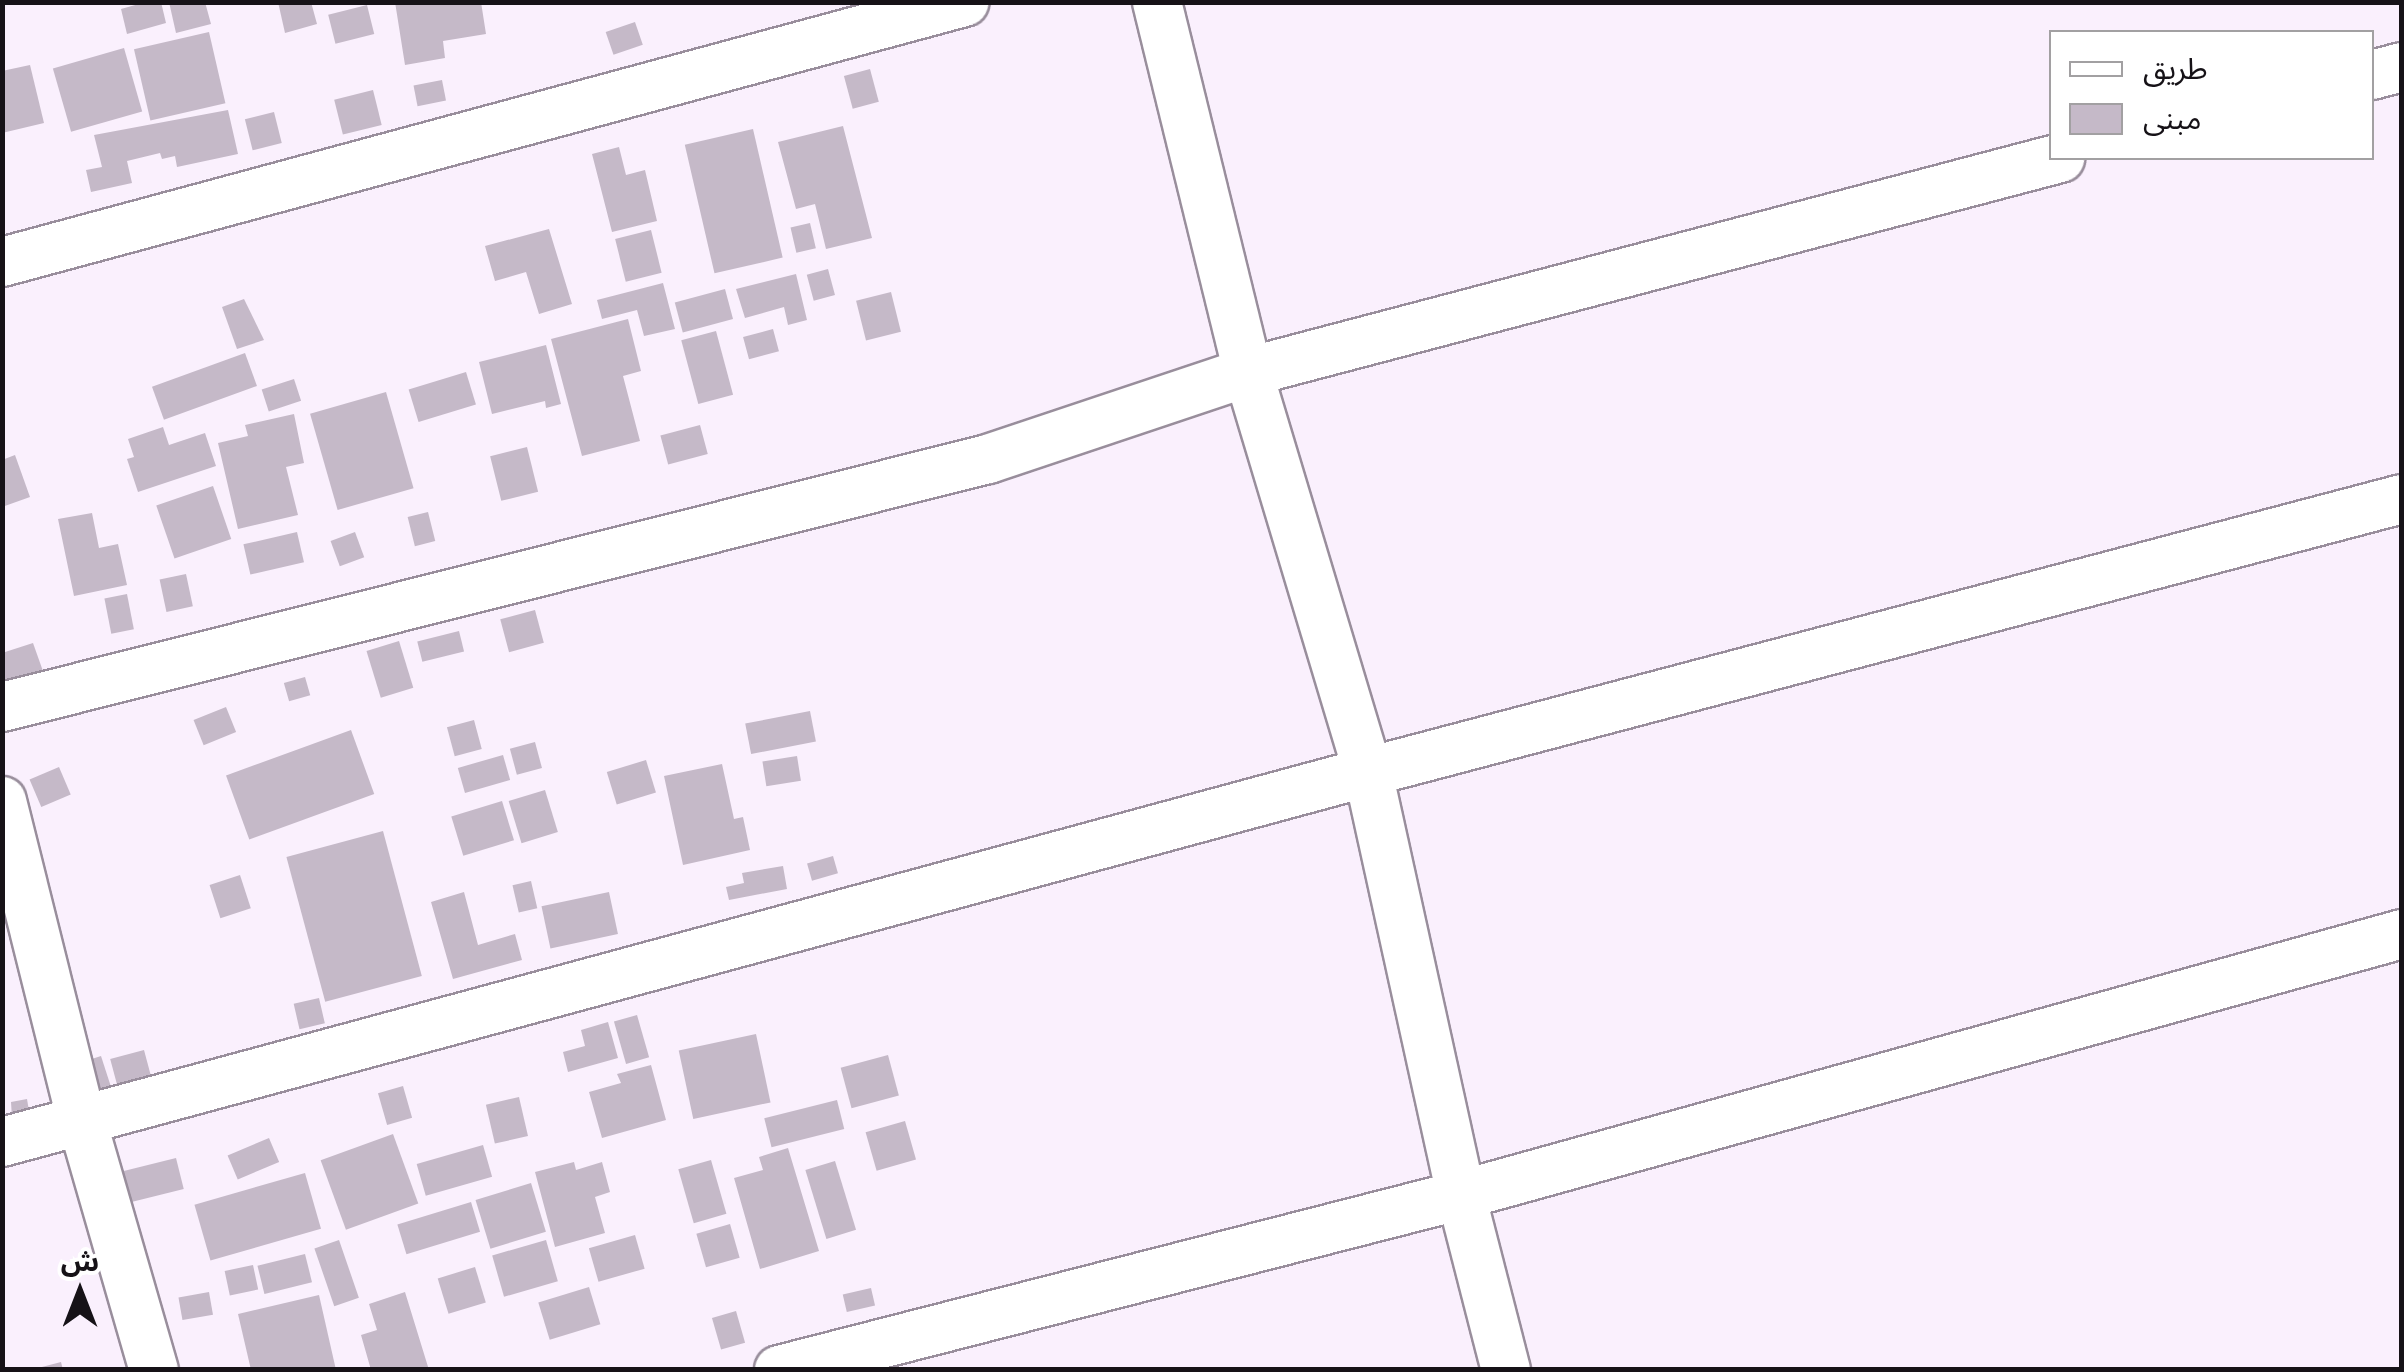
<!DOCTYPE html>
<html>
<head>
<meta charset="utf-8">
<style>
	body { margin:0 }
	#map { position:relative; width:2404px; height:1372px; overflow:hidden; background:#faf0fd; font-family:"Fira Sans Condensed","Noto Sans Arabic",sans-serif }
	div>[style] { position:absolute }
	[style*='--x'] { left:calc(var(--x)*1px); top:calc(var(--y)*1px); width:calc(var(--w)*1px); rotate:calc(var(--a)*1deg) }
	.building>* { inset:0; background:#c5b9c8; transform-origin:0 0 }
	.roads { filter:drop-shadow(2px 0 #998e9c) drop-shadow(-2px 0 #998e9c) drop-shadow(0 2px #998e9c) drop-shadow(0 -2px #998e9c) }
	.street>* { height:48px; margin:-24px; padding:0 24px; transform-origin:24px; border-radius:24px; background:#fff }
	span { translate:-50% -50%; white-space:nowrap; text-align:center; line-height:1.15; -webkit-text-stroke:9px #fff; paint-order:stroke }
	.frame { position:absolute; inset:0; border:5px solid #161217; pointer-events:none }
	.legend { position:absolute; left:2049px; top:30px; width:325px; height:130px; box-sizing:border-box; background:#fff; border:2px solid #a2a0a2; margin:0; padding:12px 18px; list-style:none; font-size:30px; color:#161217 }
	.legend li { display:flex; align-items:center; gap:20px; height:50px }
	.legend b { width:50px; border:2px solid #a2a0a2 }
	.north { position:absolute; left:30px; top:1242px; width:100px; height:100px; -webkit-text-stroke:8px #fff; paint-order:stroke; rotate:0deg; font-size:28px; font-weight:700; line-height:40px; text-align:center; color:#161217 }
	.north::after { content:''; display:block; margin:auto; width:35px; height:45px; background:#161217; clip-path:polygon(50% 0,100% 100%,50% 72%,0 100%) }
</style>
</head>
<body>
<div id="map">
	<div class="building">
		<div style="clip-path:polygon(146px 2px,161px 2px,166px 23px,127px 34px,121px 9px)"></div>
		<div style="clip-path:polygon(169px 2px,205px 2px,211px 24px,176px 33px)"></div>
		<div style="clip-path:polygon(278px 2px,311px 2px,317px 24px,285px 33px)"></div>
		<div style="clip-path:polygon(395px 2px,481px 2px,486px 34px,443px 41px,445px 58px,405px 65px)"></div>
		<div style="left:367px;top:5px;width:30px;height:40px;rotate:76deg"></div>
		<div style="left:635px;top:22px;width:24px;height:31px;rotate:71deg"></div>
		<div style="left:209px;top:32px;width:73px;height:77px;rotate:77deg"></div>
		<div style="left:124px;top:48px;width:66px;height:74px;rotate:74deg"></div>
		<div style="clip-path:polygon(30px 65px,44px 123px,2px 133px,2px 71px)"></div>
		<div style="left:870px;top:69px;width:34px;height:27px;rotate:75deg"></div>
		<div style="left:442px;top:80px;width:21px;height:29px;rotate:79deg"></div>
		<div style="left:373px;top:90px;width:36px;height:40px;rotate:76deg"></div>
		<div style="clip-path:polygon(228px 110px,238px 154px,177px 167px,175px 156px,162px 159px,160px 153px,127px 161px,132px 183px,91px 192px,86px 170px,102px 167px,94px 135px)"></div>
		<div style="left:274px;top:112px;width:32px;height:30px;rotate:76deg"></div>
		<div style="clip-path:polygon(843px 126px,872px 238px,826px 249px,815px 204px,796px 209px,778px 142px)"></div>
		<div style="left:753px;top:129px;width:132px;height:70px;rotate:77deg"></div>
		<div style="clip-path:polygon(619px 147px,626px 175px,645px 170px,657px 221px,612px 232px,592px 154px)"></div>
		<div style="left:810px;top:223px;width:26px;height:20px;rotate:77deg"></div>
		<div style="clip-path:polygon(549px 229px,572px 304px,539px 314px,526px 272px,495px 281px,485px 246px)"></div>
		<div style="left:651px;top:230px;width:44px;height:37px;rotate:76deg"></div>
		<div style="left:828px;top:269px;width:27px;height:22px;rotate:75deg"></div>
		<div style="clip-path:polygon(796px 274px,807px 320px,788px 325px,784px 307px,745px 318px,736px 289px)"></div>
		<div style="clip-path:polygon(663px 283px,675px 329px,644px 336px,637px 310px,602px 319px,597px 300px)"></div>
		<div style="left:725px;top:289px;width:31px;height:52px;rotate:75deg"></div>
		<div style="left:891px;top:292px;width:41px;height:36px;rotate:76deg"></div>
		<div style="clip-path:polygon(244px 299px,264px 340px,237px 349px,222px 307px)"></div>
		<div style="clip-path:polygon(628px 319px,641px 371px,623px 376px,640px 441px,582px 456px,551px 339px)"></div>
		<div style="left:773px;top:329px;width:23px;height:31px;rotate:75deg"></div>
		<div style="left:716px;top:331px;width:66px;height:36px;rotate:75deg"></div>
		<div style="clip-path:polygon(546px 345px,561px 404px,546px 408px,545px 401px,492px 414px,479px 362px)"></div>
		<div style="left:245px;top:353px;width:35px;height:99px;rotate:70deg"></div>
		<div style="left:466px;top:372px;width:34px;height:60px;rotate:73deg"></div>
		<div style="left:294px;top:379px;width:23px;height:34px;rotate:72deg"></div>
		<div style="left:386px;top:392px;width:100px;height:79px;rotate:74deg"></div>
		<div style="clip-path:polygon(294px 414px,304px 463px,286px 467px,298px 515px,238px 529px,218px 443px,248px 436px,245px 425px)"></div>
		<div style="left:700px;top:425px;width:30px;height:41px;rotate:75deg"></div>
		<div style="clip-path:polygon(163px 427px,169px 445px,205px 433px,216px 466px,138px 492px,127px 459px,134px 457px,128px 439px)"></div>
		<div style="left:527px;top:447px;width:46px;height:38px;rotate:76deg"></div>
		<div style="clip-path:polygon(15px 455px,30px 497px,2px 507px,2px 460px)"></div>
		<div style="left:213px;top:486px;width:56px;height:60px;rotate:71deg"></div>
		<div style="left:428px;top:512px;width:30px;height:21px;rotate:76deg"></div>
		<div style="clip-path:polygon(92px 513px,99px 548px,118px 544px,127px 585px,74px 596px,58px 519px)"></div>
		<div style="left:297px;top:532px;width:31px;height:55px;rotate:77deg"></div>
		<div style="left:355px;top:532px;width:27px;height:26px;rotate:70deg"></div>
		<div style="left:186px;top:574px;width:33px;height:27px;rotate:78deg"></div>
		<div style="left:127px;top:594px;width:36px;height:23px;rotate:79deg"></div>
		<div style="left:535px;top:610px;width:34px;height:36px;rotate:75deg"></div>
		<div style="left:459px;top:631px;width:21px;height:43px;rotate:76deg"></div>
		<div style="left:399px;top:641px;width:49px;height:34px;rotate:73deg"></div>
		<div style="clip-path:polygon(33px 643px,44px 674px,2px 684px,2px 653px)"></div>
		<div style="left:305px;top:677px;width:19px;height:22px;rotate:74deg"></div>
		<div style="left:226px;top:707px;width:27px;height:35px;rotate:68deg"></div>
		<div style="left:810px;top:711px;width:31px;height:66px;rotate:79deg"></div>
		<div style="left:474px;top:720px;width:30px;height:28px;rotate:75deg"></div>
		<div style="left:351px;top:730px;width:68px;height:133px;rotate:70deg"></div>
		<div style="left:535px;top:742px;width:27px;height:26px;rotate:75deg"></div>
		<div style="left:503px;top:755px;width:26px;height:47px;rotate:74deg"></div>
		<div style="left:797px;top:756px;width:25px;height:35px;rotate:81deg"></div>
		<div style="left:646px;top:760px;width:34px;height:41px;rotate:73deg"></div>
		<div style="clip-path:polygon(722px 764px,734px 819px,743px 817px,750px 850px,683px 865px,664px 776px)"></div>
		<div style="left:59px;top:767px;width:30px;height:32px;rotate:67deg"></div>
		<div style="left:545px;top:790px;width:44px;height:38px;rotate:73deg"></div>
		<div style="left:502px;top:801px;width:41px;height:53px;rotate:73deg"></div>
		<div style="left:383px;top:831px;width:150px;height:100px;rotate:75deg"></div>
		<div style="left:833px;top:856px;width:18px;height:27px;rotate:74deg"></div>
		<div style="clip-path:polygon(783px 866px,787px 889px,729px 900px,726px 887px,744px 883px,742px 873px)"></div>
		<div style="left:240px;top:875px;width:35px;height:32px;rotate:72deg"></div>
		<div style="left:531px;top:881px;width:28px;height:19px;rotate:77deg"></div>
		<div style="clip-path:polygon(464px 892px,478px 945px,515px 934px,522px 960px,453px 979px,431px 902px)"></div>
		<div style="left:609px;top:892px;width:43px;height:69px;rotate:78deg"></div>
		<div style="left:319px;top:998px;width:26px;height:26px;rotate:77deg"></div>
		<div style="left:637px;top:1015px;width:44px;height:24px;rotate:74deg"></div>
		<div style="clip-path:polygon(608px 1022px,618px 1058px,568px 1072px,563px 1052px,585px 1046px,581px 1030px)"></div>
		<div style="left:756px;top:1034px;width:70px;height:79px;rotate:78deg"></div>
		<div style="left:144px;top:1050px;width:31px;height:35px;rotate:75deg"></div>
		<div style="left:888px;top:1055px;width:42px;height:49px;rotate:75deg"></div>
		<div style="left:101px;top:1056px;width:33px;height:22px;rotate:72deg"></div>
		<div style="clip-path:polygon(651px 1065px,666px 1120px,602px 1138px,589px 1092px,621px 1083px,617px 1074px)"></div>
		<div style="left:403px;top:1086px;width:33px;height:26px;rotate:74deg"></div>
		<div style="left:519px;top:1097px;width:40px;height:34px;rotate:77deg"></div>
		<div style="clip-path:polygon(27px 1099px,30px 1117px,12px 1119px,11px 1102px)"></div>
		<div style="left:837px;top:1100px;width:30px;height:75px;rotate:76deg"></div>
		<div style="left:905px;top:1121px;width:40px;height:41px;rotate:74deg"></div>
		<div style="left:393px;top:1134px;width:74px;height:77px;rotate:70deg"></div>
		<div style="left:269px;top:1138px;width:26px;height:45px;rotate:67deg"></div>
		<div style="left:483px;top:1145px;width:33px;height:69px;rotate:74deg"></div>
		<div style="clip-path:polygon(788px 1148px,819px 1251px,760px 1269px,734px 1178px,763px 1170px,759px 1157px)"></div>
		<div style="left:176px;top:1158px;width:32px;height:59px;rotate:76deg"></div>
		<div style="left:711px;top:1160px;width:56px;height:34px;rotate:74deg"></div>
		<div style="left:835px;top:1161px;width:72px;height:31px;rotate:73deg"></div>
		<div style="clip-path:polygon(574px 1162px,576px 1170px,602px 1162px,610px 1192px,595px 1197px,605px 1233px,555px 1247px,535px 1172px)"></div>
		<div style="left:305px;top:1173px;width:58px;height:115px;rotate:74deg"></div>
		<div style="left:531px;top:1183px;width:51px;height:58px;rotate:73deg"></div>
		<div style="left:471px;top:1202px;width:31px;height:77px;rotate:73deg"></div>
		<div style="left:730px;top:1224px;width:35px;height:35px;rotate:74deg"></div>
		<div style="left:635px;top:1235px;width:35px;height:48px;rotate:74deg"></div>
		<div style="left:339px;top:1240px;width:61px;height:26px;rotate:71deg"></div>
		<div style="left:546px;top:1240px;width:43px;height:56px;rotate:74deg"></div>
		<div style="left:305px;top:1254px;width:29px;height:49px;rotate:76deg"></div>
		<div style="left:253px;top:1265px;width:25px;height:29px;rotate:78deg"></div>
		<div style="left:475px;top:1267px;width:37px;height:39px;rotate:73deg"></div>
		<div style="left:589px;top:1287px;width:39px;height:53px;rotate:73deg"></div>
		<div style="left:871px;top:1288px;width:18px;height:29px;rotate:77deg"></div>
		<div style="left:209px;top:1292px;width:23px;height:31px;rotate:80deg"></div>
		<div style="clip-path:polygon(405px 1292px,429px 1370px,371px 1370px,361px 1335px,377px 1330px,369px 1304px)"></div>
		<div style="clip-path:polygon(319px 1295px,336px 1370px,251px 1370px,238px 1314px)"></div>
		<div style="left:736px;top:1311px;width:33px;height:25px;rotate:74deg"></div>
		<div style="clip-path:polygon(61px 1362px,63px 1370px,38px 1370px,38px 1368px)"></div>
	</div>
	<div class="roads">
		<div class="street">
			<div style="--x:1157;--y:2;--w:381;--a:76.2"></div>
			<div style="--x:1248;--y:372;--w:418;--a:73.3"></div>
			<div style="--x:1368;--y:772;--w:433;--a:77.6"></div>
			<div style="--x:1461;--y:1195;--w:181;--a:75.6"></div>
			<div style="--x:2372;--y:75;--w:31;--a:-15"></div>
			<div style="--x:2;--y:262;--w:997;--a:-15.12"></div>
			<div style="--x:2;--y:707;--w:1017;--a:-14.12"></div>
			<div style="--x:988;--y:459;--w:274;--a:-18.5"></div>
			<div style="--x:1248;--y:372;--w:840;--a:-14.76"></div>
			<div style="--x:2;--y:801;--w:330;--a:76"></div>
			<div style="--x:82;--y:1121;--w:259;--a:73.9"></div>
			<div style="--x:2;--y:1142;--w:1415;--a:-15.16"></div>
			<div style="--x:1368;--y:772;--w:1069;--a:-14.79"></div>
			<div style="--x:779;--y:1370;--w:704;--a:-14.39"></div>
			<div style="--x:1461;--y:1195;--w:977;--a:-15.5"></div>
		</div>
	</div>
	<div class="frame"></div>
	<ul class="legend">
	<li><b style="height:12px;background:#fff"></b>طريق</li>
	<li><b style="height:28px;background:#c5b9c8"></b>مبنى</li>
	</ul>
	<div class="north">ش</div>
</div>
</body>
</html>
